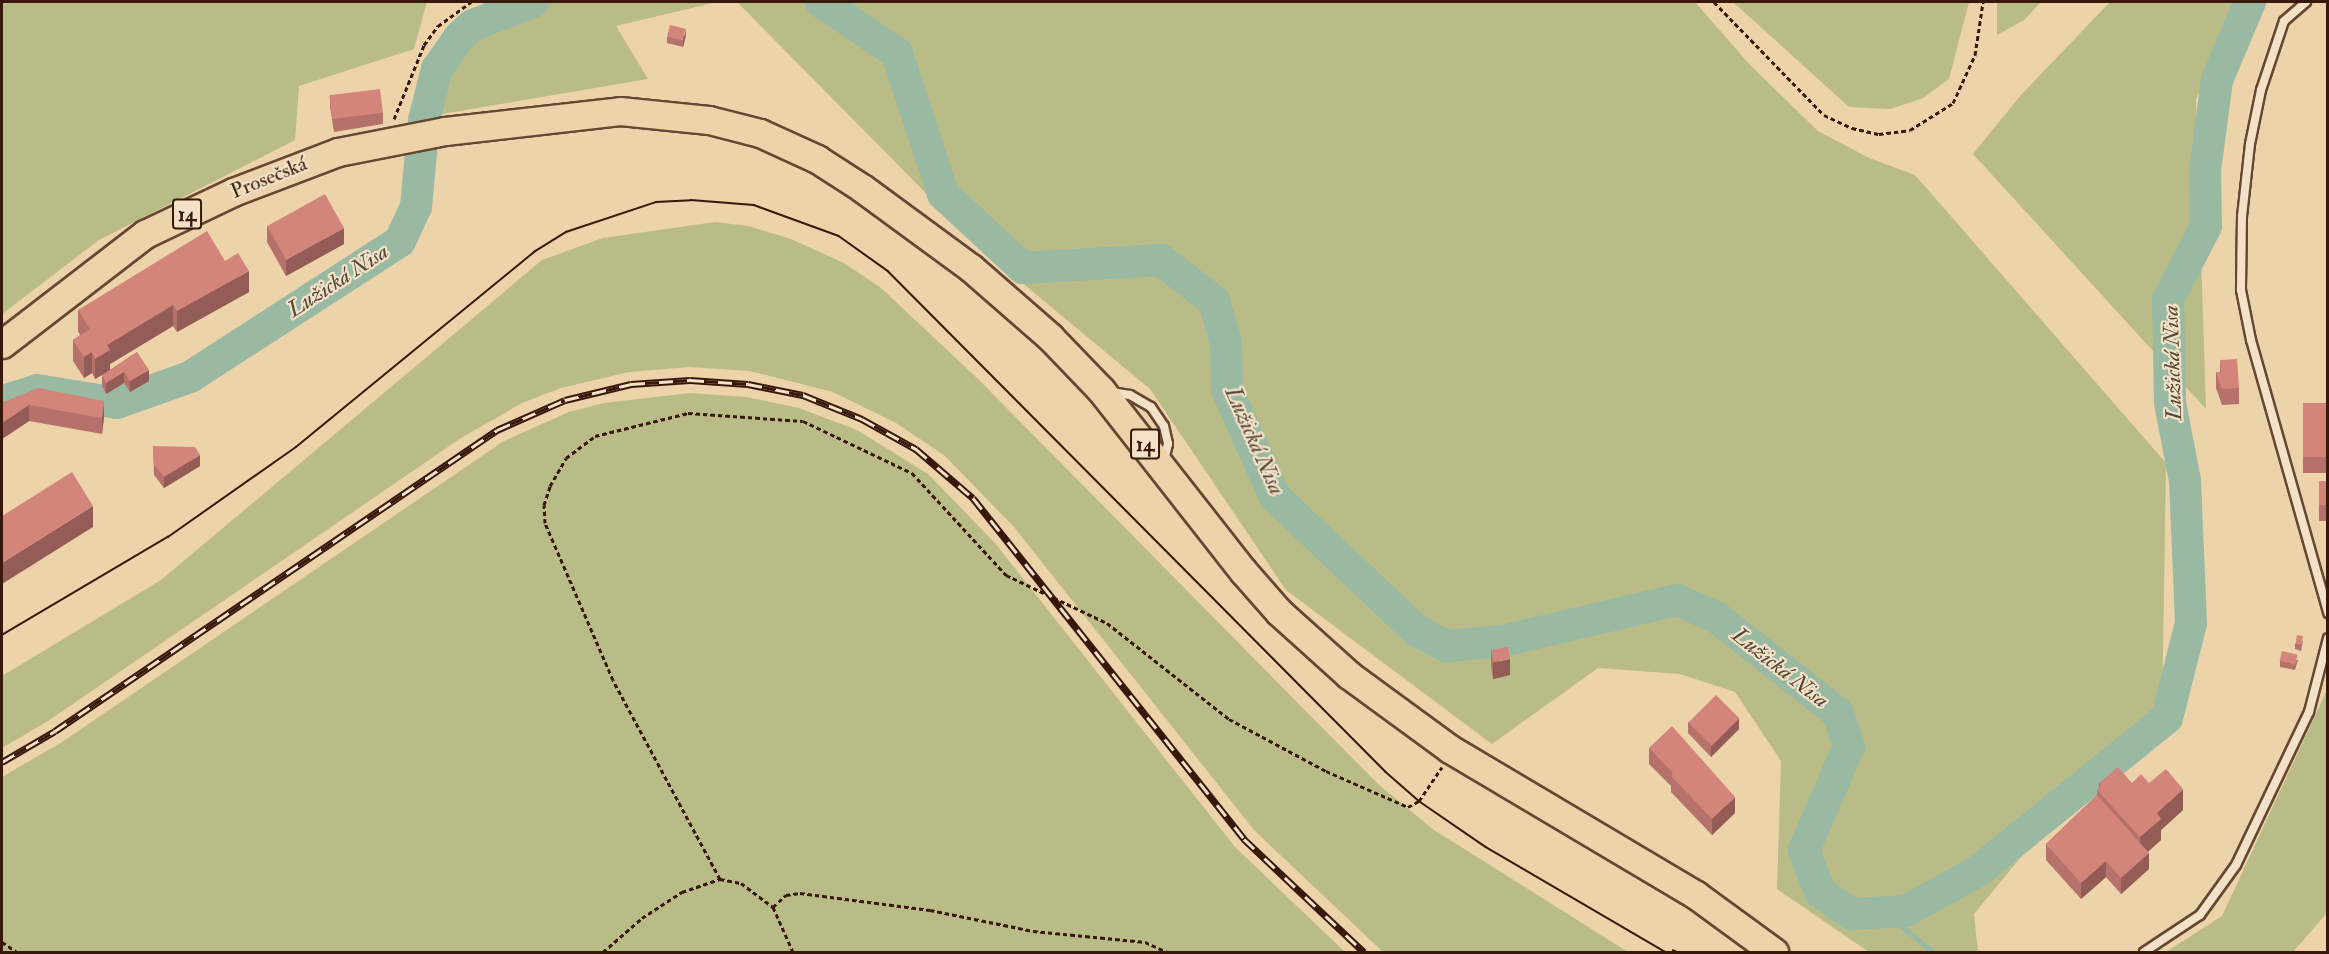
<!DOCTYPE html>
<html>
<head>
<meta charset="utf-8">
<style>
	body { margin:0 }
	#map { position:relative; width:2329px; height:954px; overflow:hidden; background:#ecd3a9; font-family:"IM FELL Double Pica",serif }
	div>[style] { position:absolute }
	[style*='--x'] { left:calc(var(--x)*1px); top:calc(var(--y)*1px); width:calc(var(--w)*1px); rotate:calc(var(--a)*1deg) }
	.green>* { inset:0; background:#b9bc87 }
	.stream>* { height:5px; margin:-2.5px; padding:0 2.5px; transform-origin:2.5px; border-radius:2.5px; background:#9ab9a2 }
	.river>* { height:32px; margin:-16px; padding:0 16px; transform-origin:16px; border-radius:16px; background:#9ab9a2 }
	.path>* { height:3px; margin-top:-1.5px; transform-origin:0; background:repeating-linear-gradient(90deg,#38180a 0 4.5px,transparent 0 7.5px) }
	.roads { filter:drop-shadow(2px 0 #654732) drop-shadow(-2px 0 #654732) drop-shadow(0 2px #654732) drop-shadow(0 -2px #654732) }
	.lane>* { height:8px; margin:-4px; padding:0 4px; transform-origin:4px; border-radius:4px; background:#f3e2c7 }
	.primary>* { height:27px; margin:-13.5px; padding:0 13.5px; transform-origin:13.5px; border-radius:13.5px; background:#ecd3a9 }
	.tram>* { height:1.5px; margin:-0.75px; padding:0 0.75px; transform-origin:0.75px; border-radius:0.75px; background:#38180a }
	.rail>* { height:7px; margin-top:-3.5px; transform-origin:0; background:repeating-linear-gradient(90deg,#f3e2c7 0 14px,#38180a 0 28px); box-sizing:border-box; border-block:2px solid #38180a }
	.wall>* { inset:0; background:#b5726a; transform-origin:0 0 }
	.shaded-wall>* { inset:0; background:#945c56 }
	.building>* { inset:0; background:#d3847b; transform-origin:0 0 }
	span { translate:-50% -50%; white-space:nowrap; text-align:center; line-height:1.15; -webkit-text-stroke:4.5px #f3e2c7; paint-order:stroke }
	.shield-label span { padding:2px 4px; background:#f3e2c7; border:2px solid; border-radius:4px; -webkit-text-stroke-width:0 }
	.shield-label { font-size:20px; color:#38180a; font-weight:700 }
	.street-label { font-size:21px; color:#38180a }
	.water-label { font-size:22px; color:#554838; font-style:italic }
	.frame { position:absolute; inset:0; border:3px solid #38180a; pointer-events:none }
</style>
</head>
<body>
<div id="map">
	<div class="green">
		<div style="clip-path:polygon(2px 2px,427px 2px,414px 49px,299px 86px,295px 140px,99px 240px,2px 314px)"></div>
		<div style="clip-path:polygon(519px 2px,717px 2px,616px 26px,648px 79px,430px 116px,465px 49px)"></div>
		<div style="clip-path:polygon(737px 2px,1695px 2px,1751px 66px,1818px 131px,1869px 158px,1915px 175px,2166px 463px,2162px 718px,2026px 851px,1974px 914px,1978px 952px,1869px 952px,1777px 889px,1781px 761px,1735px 692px,1680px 674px,1598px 668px,1492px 744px,1286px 590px,1150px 389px,979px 247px)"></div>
		<div style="clip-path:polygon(1733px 2px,1969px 2px,1949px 79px,1923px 98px,1890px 109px,1849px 107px)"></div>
		<div style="clip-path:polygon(1997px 2px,2041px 2px,2024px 20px,1997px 35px)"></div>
		<div style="clip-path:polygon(2110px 2px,2246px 2px,2196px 99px,2206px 409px,1973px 154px,2020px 96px)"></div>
		<div style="clip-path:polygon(715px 222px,748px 226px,791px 239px,844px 263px,880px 287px,978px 379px,1378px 784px,1434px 830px,1628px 952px,1383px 952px,1254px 830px,1014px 527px,944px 455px,896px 423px,833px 392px,750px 371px,689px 367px,629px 372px,561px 388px,522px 403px,461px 438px,48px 721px,2px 748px,2px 676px,161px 580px,542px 260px,603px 238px)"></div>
		<div style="clip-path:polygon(690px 393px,746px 397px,799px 408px,857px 430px,928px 474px,995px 543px,1235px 847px,1345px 952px,2px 952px,2px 777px,62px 742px,504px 441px,569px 412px,604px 403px)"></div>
		<div style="clip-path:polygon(2327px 690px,2327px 913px,2293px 952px,2166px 952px,2222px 916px)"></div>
	</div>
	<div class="stream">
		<div style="--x:1887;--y:914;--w:60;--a:39.6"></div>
	</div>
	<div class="river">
		<div style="--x:821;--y:2;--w:92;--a:33.9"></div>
		<div style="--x:897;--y:53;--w:148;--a:71.9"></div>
		<div style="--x:943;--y:194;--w:109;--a:42.8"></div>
		<div style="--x:1023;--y:268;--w:138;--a:-3.3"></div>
		<div style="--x:1161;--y:260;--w:67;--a:37.7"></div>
		<div style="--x:1214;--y:301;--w:44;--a:74.1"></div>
		<div style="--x:1226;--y:343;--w:47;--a:88.8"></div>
		<div style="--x:1227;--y:390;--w:117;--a:65.8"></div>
		<div style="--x:1275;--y:497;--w:195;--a:43.3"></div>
		<div style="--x:1417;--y:631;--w:34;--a:27"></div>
		<div style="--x:1447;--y:646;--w:55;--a:-5.2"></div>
		<div style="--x:1502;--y:641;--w:180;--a:-13.2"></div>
		<div style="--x:1677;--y:600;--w:43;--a:23.6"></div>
		<div style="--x:1716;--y:617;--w:155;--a:38.2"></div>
		<div style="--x:1838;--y:713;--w:35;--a:72"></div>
		<div style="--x:1849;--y:746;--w:113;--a:113.4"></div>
		<div style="--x:1804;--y:850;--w:45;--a:69.1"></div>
		<div style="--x:1820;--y:892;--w:39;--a:35"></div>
		<div style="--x:1852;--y:914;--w:54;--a:-3.2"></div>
		<div style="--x:1906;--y:911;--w:82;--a:-29.1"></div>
		<div style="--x:1978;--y:871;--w:243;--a:-39"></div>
		<div style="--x:2167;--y:718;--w:98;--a:-75.8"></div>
		<div style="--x:2191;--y:623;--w:142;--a:-92.4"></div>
		<div style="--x:2185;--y:481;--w:80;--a:-100.8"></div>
		<div style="--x:2170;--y:402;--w:102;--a:-91.1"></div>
		<div style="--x:2168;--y:300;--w:83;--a:-62.8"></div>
		<div style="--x:2206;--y:226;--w:55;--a:-91"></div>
		<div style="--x:2205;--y:171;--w:92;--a:-82.5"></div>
		<div style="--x:2217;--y:80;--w:85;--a:-67.1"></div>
		<div style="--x:2;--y:401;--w:37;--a:-17"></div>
		<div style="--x:37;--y:390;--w:81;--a:9.2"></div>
		<div style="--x:117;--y:403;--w:77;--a:-19.6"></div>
		<div style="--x:190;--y:377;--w:250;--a:-32.9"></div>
		<div style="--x:400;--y:241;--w:38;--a:-65"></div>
		<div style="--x:416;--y:207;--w:87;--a:-84.7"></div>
		<div style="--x:424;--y:120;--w:53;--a:-75.7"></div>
		<div style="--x:437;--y:69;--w:39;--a:-55"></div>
		<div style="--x:459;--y:37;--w:18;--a:-41"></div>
		<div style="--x:473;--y:25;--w:64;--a:-21"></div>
	</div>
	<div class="path">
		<div style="--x:1714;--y:2;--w:158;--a:45.8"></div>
		<div style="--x:1824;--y:115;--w:31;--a:25"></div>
		<div style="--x:1852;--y:128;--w:28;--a:13"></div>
		<div style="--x:1879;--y:134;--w:31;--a:-7"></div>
		<div style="--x:1910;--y:130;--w:51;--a:-32.1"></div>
		<div style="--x:1953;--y:103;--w:53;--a:-65.4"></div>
		<div style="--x:1975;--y:55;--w:54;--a:-81.4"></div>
		<div style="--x:394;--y:119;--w:80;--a:-67.9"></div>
		<div style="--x:424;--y:45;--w:24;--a:-54"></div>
		<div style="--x:438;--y:26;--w:41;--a:-36"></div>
		<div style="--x:720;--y:879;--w:226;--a:-118.3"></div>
		<div style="--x:613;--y:680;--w:171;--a:-113.4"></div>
		<div style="--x:545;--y:523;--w:18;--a:-93"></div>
		<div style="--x:544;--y:505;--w:20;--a:-72"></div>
		<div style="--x:550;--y:486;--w:32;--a:-60"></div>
		<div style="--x:566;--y:458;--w:36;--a:-37"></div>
		<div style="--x:595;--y:436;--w:96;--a:-13.9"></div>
		<div style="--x:688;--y:413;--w:115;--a:4"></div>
		<div style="--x:803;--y:421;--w:121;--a:25.5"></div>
		<div style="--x:912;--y:473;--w:139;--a:47.3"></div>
		<div style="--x:1006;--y:575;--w:112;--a:25.4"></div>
		<div style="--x:1107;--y:623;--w:155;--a:38.2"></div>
		<div style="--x:1229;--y:719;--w:110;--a:28.2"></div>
		<div style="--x:1326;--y:771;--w:90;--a:23.7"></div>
		<div style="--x:1408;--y:807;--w:13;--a:-29"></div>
		<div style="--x:1419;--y:801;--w:41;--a:-55.9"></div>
		<div style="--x:773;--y:907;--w:18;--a:-43"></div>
		<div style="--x:786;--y:895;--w:14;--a:-8"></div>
		<div style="--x:800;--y:893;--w:131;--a:7.5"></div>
		<div style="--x:930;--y:910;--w:105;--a:11.5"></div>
		<div style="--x:1033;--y:931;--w:113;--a:5.6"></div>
		<div style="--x:1145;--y:942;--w:24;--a:24"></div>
		<div style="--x:2;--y:942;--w:18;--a:34"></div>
		<div style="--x:1672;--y:950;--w:5;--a:22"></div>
		<div style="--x:603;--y:952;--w:52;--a:-41.1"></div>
		<div style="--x:642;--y:918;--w:48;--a:-33"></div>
		<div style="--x:682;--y:892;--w:40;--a:-18.9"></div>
		<div style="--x:720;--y:879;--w:21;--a:11"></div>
		<div style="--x:741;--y:883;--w:40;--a:37"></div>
		<div style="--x:773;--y:907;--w:49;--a:66"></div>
	</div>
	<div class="roads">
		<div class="lane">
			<div style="--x:2306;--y:2;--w:29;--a:139"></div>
			<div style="--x:2284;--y:21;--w:73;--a:108.4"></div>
			<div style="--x:2261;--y:90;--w:55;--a:101.5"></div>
			<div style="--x:2250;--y:144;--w:72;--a:96.3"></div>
			<div style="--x:2242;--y:216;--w:74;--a:90.8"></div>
			<div style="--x:2241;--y:290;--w:51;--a:78.7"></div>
			<div style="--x:2251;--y:340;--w:284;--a:74.2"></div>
			<div style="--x:1111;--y:392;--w:19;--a:9"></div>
			<div style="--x:1130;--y:395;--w:24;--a:30"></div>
			<div style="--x:1151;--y:407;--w:23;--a:56"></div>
			<div style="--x:1164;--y:426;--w:18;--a:77"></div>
			<div style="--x:1168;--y:444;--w:16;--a:104"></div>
			<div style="--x:2144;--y:952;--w:67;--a:-33.5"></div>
			<div style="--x:2200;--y:915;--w:62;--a:-54.2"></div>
			<div style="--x:2236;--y:865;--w:170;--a:-64.5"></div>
			<div style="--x:2309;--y:712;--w:76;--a:-75.6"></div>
		</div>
		<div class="primary">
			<div style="--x:2;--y:344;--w:180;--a:-37.6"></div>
			<div style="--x:145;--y:234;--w:98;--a:-25.5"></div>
			<div style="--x:233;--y:192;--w:112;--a:-20.9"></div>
			<div style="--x:338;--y:152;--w:109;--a:-11.1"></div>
			<div style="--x:445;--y:131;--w:176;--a:-6.5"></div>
			<div style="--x:620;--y:111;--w:89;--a:5.8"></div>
			<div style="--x:709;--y:120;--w:53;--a:14.3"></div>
			<div style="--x:760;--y:133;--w:63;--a:24.5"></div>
			<div style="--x:817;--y:159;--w:54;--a:32.8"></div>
			<div style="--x:862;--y:188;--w:135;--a:36.3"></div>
			<div style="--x:971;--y:268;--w:105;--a:41.1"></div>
			<div style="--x:1050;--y:337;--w:74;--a:46.1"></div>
			<div style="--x:1101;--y:390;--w:230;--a:51.9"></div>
			<div style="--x:1243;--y:571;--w:55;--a:48.7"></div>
			<div style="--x:1279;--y:612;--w:94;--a:42"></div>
			<div style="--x:1349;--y:675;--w:125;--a:36.2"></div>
			<div style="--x:1450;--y:749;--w:286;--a:30.7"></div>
			<div style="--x:1696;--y:895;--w:97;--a:36.2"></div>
		</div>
	</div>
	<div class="tram">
		<div style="--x:2;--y:635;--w:193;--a:-30.6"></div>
		<div style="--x:168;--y:537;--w:156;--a:-35.1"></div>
		<div style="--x:296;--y:447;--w:308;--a:-39.3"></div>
		<div style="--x:534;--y:252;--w:38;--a:-32"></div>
		<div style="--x:566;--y:232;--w:95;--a:-18.4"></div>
		<div style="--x:656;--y:202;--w:35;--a:-3"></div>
		<div style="--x:691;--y:200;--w:63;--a:4.5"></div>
		<div style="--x:754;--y:205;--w:90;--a:20"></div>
		<div style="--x:839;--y:236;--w:60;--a:35.5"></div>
		<div style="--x:888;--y:271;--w:706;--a:45.17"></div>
		<div style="--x:1386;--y:772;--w:44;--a:41.3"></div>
		<div style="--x:1419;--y:801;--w:81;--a:34.5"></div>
		<div style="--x:1486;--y:847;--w:208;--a:30.3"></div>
	</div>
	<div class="rail">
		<div style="--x:2;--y:762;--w:61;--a:-30.3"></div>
		<div style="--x:55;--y:731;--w:535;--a:-34.25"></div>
		<div style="--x:497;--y:430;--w:74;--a:-23.8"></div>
		<div style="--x:565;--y:400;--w:68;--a:-13.6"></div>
		<div style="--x:631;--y:384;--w:59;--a:-3.9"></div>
		<div style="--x:690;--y:380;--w:58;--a:3.9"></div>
		<div style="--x:748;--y:384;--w:56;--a:11.3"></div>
		<div style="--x:803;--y:395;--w:64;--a:22.1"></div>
		<div style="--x:862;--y:419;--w:62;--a:29.1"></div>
		<div style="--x:916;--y:449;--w:75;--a:40.7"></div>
		<div style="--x:973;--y:498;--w:436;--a:51.5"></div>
		<div style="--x:1244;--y:839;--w:165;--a:43.3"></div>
	</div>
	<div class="wall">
		<div style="clip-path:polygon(686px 35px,683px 47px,667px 43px,667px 37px)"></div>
		<div style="clip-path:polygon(330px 97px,383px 113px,383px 124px,334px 132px,330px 107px)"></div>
		<div style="clip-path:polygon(267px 226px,344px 244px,286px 276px,267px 242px)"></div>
		<div style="clip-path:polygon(225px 261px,249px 292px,177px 332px,173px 326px,110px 364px,110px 370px,137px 352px,149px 381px,130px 392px,124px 383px,106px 394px,102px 386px,102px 375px,95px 379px,92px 373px,84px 378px,73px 361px,73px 340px,80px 335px,78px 331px,78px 310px)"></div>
		<div style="clip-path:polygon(2220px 360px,2239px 388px,2239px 404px,2222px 405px,2216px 388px,2216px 372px,2220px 372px)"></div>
		<div style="clip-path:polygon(39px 388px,104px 417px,102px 434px,29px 421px,2px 439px,2px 403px)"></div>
		<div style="left:2303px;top:403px;width:25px;height:70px"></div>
		<div style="clip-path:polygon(153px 446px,200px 466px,164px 488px,154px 475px)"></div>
		<div style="left:2319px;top:481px;width:9px;height:40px"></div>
		<div style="clip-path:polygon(2303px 641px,2301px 651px,2295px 649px,2295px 644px)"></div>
		<div style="clip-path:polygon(1491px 650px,1510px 675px,1493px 679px,1491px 666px)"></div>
		<div style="clip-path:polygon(2298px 660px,2295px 670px,2280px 667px,2280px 661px)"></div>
		<div style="clip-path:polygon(1688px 722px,1739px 729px,1711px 757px,1688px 733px)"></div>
		<div style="clip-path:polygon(1649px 748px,1735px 813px,1712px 835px,1671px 792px,1671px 786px,1649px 764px)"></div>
		<div style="clip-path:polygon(2099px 783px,2132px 783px,2183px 810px,2161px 830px,2161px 840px,2148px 852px,2149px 869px,2121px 894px,2106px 877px,2081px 899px,2046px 860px,2046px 844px,2097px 795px,2097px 790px,2099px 788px)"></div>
	</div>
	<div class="shaded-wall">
		<div style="clip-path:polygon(686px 29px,686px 35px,683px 47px,683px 42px)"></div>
		<div style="clip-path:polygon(344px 228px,344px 244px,286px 276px,286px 260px)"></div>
		<div style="clip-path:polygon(249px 271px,249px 292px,177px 332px,177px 311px)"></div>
		<div style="clip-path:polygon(173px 305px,173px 326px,110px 364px,110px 370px,95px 379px,95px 359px,107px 345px)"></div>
		<div style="clip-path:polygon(92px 352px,92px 373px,84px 378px,84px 357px)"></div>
		<div style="clip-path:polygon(149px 370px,149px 381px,130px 392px,130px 381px)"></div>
		<div style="clip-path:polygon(124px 372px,124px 383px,106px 394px,106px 383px)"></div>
		<div style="clip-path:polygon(104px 401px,104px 417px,102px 434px,102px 418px)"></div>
		<div style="clip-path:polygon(29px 405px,29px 421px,2px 439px,2px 423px)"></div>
		<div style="clip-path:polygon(200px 455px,200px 466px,164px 488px,164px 477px)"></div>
		<div style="clip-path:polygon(93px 506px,93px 527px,2px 584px,2px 563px)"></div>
		<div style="clip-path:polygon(1510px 659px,1510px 675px,1493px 679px,1493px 663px)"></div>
		<div style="clip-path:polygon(1739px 718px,1739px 729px,1711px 757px,1711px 746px)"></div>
		<div style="clip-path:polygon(2183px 789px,2183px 810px,2161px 830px,2161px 840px,2140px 858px,2140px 837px,2157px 813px)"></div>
		<div style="clip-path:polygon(1735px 797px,1735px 813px,1712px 835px,1712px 819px)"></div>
		<div style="clip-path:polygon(2149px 853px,2149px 869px,2121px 894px,2121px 878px)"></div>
		<div style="clip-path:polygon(2106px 861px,2106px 877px,2081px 899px,2081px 883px)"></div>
	</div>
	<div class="building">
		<div style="left:670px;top:25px;width:16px;height:12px;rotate:14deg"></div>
		<div style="left:380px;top:89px;width:24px;height:51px;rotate:83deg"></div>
		<div style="left:325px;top:194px;width:39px;height:66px;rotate:61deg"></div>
		<div style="clip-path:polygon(207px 231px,225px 261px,238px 253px,249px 271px,177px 311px,173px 305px,107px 345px,110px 350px,95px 359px,92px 352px,84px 357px,73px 340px,90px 329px,78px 310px)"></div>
		<div style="clip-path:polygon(137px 352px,149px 370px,130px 381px,124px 372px,106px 383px,102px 375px)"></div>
		<div style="clip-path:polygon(2237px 359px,2239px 388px,2222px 389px,2216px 372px,2221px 372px,2220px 360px)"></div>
		<div style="clip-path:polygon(39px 388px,104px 401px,102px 418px,29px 405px,2px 423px,2px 403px)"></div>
		<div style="left:2303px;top:403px;width:25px;height:54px"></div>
		<div style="clip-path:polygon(153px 446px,195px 447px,200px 455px,164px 477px,154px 465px)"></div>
		<div style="clip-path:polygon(72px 472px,93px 506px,2px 563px,2px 516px)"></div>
		<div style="left:2319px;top:481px;width:9px;height:24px"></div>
		<div style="left:2297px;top:635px;width:6px;height:9px;rotate:9deg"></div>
		<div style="left:1508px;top:647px;width:12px;height:17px;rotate:81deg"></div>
		<div style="left:2282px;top:651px;width:16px;height:10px;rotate:14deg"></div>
		<div style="left:1716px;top:695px;width:33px;height:39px;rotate:45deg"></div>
		<div style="clip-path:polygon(1672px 726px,1735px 797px,1712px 819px,1671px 776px,1673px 773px,1649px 748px)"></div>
		<div style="clip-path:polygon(2118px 767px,2132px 783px,2141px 774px,2149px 783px,2166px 769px,2183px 789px,2157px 813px,2161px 819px,2140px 837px,2097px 790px,2101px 786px,2099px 783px)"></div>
		<div style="clip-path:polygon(2097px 795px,2149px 853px,2121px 878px,2106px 861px,2081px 883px,2046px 844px)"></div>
	</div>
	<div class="shield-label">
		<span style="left:187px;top:214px">14</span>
		<span style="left:1145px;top:444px">14</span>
	</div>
	<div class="street-label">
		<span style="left:269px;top:178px;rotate:-22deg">Prosečská</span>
	</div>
	<div class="water-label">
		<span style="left:338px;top:281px;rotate:-33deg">Lužická Nisa</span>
		<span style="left:2173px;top:363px;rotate:-92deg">Lužická Nisa</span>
		<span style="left:1254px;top:441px;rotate:66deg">Lužická Nisa</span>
		<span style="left:1780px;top:668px;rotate:38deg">Lužická Nisa</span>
	</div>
	<div class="frame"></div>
</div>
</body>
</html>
